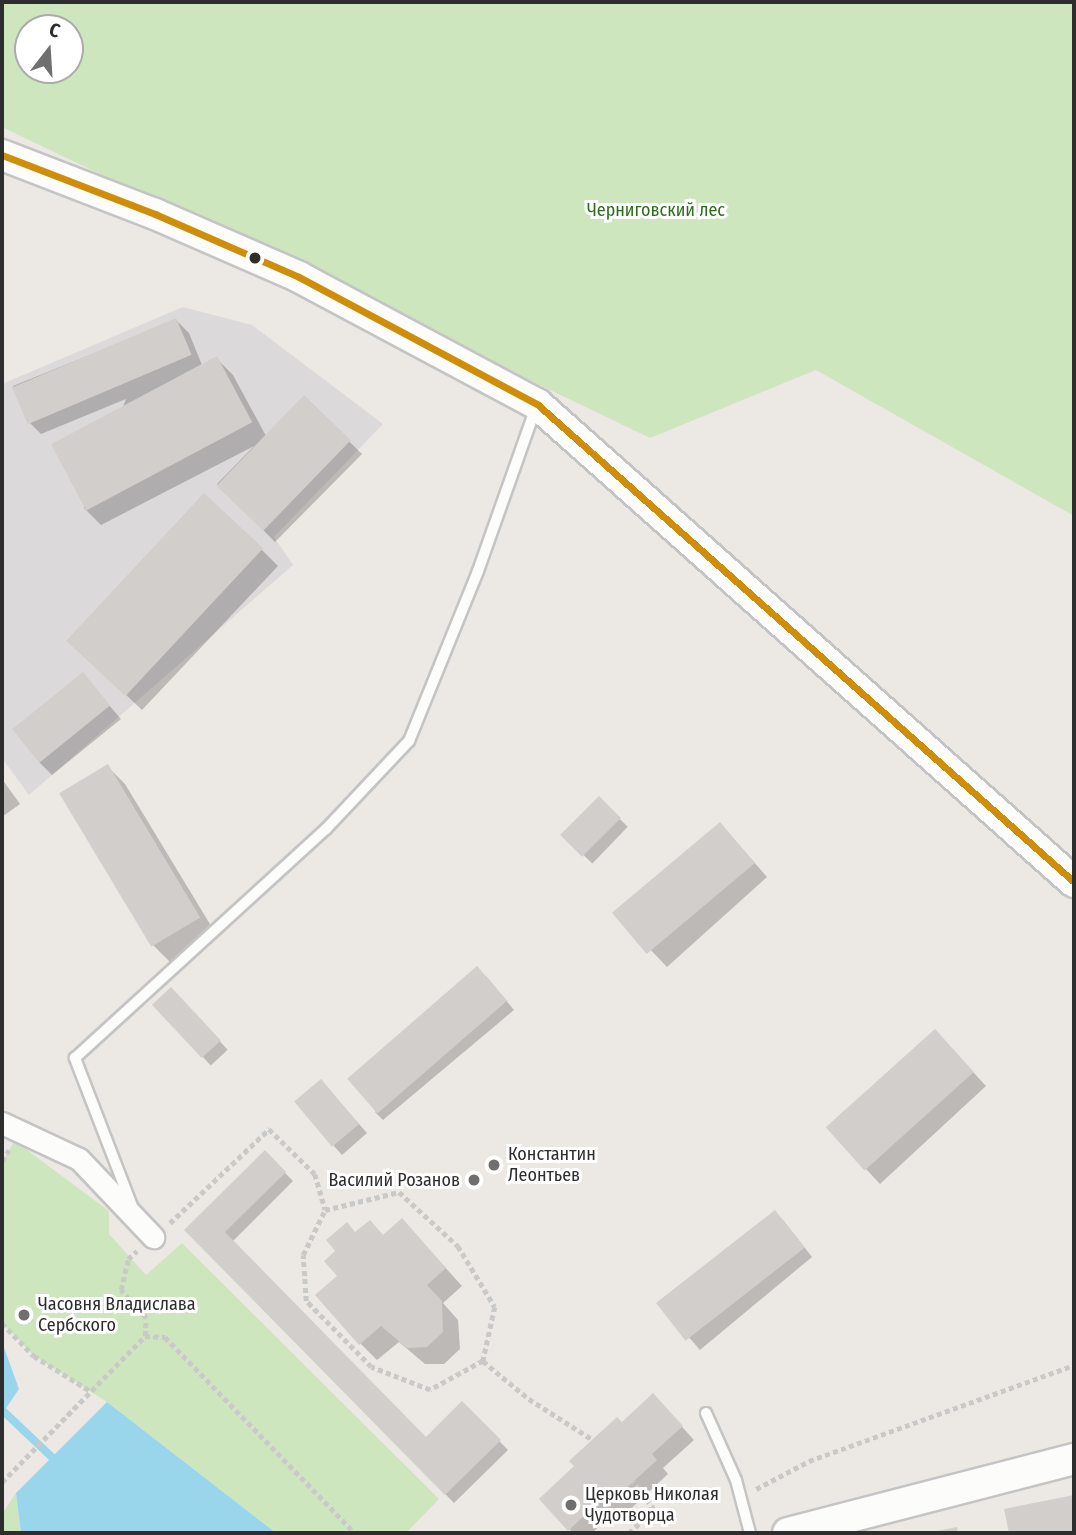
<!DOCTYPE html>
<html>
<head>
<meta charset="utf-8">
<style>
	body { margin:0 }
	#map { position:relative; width:1076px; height:1535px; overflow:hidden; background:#ece8e4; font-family:"Fira Sans Condensed",sans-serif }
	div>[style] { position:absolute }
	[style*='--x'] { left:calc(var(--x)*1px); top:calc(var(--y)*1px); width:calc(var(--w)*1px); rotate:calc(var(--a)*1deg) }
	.industrial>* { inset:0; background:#dcd9db }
	.green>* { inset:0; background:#cee6be }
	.water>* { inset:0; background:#99d6ec }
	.shadow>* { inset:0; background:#0003; transform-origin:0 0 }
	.stream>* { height:8px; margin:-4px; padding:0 4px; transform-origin:4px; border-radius:4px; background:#99d6ec }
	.building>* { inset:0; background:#d1cecb; transform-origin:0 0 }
	.path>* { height:4.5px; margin-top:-2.25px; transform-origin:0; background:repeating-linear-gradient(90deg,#c9c9c8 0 5px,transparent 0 8.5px) }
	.roads { filter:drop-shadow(2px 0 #c5c4c5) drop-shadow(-2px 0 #c5c4c5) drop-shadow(0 2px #c5c4c5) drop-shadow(0 -2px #c5c4c5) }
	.lane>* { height:10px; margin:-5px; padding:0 5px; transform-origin:5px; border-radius:5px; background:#fcfcfb }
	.street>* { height:21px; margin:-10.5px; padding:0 10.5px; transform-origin:10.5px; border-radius:10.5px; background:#fcfcfb }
	.secondary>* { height:30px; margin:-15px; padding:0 15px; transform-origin:15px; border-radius:15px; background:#fcfcfb }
	.bus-1>* { height:7px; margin:-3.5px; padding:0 3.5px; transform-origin:3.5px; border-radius:3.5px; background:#cf8e09 }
	.dots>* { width:19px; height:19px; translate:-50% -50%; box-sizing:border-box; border:4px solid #fff; border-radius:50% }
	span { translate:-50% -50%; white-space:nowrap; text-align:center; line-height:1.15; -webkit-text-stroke:6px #fff; paint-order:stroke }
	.park-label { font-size:18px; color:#2c6e1b }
	.poi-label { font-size:18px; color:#2e2e2e }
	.left { translate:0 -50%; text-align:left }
	.right { translate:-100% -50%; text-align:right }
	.frame { position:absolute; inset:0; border:4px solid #2e2e2e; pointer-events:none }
	.north { position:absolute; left:14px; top:14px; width:70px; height:70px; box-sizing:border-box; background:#fff; border:2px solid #ababab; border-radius:50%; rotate:17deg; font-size:19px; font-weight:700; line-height:28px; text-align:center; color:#2e2e2e }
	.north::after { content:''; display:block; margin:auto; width:24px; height:32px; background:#706f6e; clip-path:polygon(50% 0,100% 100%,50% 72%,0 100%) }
</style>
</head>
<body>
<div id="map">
	<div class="industrial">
		<div style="clip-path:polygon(183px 307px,252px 325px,383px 424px,274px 537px,293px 565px,29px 795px,2px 758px,2px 384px)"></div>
	</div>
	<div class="green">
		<div style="clip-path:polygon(evenodd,2px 2px,1074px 2px,1074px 516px,816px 370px,650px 438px,2px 127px,2px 2px,28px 28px,70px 28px,70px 70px,28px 70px,28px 28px)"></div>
		<div style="clip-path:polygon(15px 1141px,109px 1211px,109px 1234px,146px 1275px,182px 1243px,439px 1499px,406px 1533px,276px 1533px,107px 1402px,34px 1356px,2px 1323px,2px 1161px)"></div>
		<div style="clip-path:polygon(16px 1493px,21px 1533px,2px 1533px,2px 1514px)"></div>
	</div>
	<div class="water">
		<div style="clip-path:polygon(2px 1342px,19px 1389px,2px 1414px)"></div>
		<div style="clip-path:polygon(107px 1402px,276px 1533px,21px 1533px,16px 1493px)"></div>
	</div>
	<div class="shadow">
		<div style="clip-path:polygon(176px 320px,189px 333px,202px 365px,216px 358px,233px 375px,266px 436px,304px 397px,362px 454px,275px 542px,217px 484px,254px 446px,101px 525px,84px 508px,126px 399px,41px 434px,28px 421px,13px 386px)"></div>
		<div style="clip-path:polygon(261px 549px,278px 566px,142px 710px,85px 656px)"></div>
		<div style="clip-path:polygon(83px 675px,121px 719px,52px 775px,39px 762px)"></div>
		<div style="clip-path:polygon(108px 767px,125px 784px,216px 934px,170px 962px,153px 945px)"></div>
		<div style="clip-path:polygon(2px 779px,20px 804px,2px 817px)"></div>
		<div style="left:599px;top:799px;width:40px;height:51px;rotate:44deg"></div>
		<div style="clip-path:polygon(733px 838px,767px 877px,667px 967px,620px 918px)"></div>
		<div style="clip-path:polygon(486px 976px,514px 1010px,383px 1120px,375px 1112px)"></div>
		<div style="left:171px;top:989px;width:83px;height:23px;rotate:47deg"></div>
		<div style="clip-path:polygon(947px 1044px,986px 1086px,880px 1184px,829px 1129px)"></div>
		<div style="clip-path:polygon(329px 1090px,367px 1133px,342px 1155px,334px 1146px)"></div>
		<div style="clip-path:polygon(265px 1153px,293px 1181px,232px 1242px,426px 1439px,462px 1403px,508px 1450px,454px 1503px,186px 1230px)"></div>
		<div style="clip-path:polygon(402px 1220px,462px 1286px,443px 1303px,458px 1320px,460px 1349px,444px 1364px,425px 1364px,399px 1342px,377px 1360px,360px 1343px,339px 1276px,356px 1234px,384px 1236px)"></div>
		<div style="clip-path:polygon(783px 1220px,812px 1257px,700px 1350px,661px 1305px)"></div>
		<div style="clip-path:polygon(24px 1311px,33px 1320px,28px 1324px,24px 1321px)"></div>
		<div style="clip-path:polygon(665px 1408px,694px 1440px,663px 1468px,668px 1474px,623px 1516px,617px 1510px,592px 1533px,573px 1533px,541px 1499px,622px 1424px)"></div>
		<div style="clip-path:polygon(1074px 1497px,1074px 1533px,1011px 1533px,1006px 1511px)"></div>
	</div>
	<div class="stream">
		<div style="--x:2;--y:1410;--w:77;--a:43.4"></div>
	</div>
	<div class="building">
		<div style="left:176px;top:318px;width:40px;height:178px;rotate:67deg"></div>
		<div style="left:217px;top:356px;width:75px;height:188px;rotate:62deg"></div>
		<div style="left:304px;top:395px;width:65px;height:126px;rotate:44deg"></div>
		<div style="left:204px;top:493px;width:81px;height:202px;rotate:43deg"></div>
		<div style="left:83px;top:672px;width:43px;height:91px;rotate:51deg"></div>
		<div style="left:108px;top:764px;width:179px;height:57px;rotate:59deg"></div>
		<div style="left:599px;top:796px;width:31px;height:55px;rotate:45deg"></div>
		<div style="left:720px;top:822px;width:54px;height:141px;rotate:50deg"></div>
		<div style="left:477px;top:966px;width:46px;height:172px;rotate:49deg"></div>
		<div style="left:171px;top:987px;width:73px;height:26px;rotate:47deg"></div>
		<div style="left:935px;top:1029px;width:58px;height:147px;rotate:48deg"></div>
		<div style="left:321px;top:1079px;width:59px;height:35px;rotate:50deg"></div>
		<div style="clip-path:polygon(265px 1150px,286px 1172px,225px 1232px,426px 1437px,462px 1401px,501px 1440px,445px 1495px,184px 1230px)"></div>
		<div style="left:775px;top:1210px;width:48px;height:151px;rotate:52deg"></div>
		<div style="clip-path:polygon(402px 1218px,446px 1268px,427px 1285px,442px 1301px,443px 1332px,427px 1347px,407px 1348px,381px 1326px,359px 1345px,315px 1295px,337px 1276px,324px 1261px,335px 1251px,326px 1240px,347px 1222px,355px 1232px,370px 1220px,383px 1235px)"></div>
		<div style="left:25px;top:1308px;width:10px;height:10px;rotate:53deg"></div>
		<div style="clip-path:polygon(653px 1393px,683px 1426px,652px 1454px,657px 1460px,609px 1504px,603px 1498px,568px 1531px,539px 1499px,574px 1466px,569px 1461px,617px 1417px,622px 1422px)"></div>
		<div style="clip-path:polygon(1074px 1495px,1074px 1533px,1009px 1533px,1004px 1509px)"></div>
		<div style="clip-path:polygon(957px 1527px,958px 1533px,932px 1533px,932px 1532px)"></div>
	</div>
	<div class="path">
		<div style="--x:2;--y:1161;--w:13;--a:-58"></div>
		<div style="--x:170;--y:1223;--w:137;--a:-43.5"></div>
		<div style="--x:269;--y:1129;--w:64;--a:44.4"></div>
		<div style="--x:315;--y:1174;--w:37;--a:74"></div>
		<div style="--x:2;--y:1323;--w:46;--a:45.9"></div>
		<div style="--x:34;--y:1356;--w:68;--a:31.8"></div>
		<div style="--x:145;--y:1336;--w:20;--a:3"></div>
		<div style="--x:165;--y:1337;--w:273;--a:45.9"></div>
		<div style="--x:483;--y:1361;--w:60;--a:151.3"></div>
		<div style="--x:430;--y:1390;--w:63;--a:-158.7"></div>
		<div style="--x:371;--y:1367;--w:93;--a:-134.6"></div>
		<div style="--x:306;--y:1301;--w:46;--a:-93.7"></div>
		<div style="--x:303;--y:1255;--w:50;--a:-63.9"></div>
		<div style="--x:325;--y:1210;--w:76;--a:-13.7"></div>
		<div style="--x:399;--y:1192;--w:80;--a:42.5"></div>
		<div style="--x:458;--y:1246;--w:71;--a:58.8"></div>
		<div style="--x:495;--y:1307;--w:55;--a:102.5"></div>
		<div style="--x:483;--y:1361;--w:60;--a:39.6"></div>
		<div style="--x:529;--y:1399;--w:76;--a:32.6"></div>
		<div style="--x:2;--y:1482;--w:204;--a:-45.6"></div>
		<div style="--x:145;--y:1336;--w:18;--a:-87"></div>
		<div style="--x:146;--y:1318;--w:38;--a:-132"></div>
		<div style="--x:121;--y:1290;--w:32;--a:-77"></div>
		<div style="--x:128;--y:1259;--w:12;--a:-42"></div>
		<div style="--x:756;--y:1489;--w:60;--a:-27.8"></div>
		<div style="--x:809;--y:1461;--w:282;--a:-19.9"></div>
		<div style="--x:629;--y:1533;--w:34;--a:-43"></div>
		<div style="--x:654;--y:1510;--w:35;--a:-127"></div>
	</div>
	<div class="roads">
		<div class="lane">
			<div style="--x:132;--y:1206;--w:159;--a:-111.1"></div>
			<div style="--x:75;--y:1058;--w:340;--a:-42.4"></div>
			<div style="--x:326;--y:829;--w:121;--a:-46.7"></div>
			<div style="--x:409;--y:741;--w:183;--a:-67.9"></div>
			<div style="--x:478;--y:571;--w:174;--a:-70.5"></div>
			<div style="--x:706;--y:1413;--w:73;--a:65.9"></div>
			<div style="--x:736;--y:1480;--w:55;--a:75.2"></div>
		</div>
		<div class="street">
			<div style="--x:2;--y:1123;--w:85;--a:25.1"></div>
			<div style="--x:79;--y:1159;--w:108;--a:46.5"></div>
		</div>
		<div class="secondary">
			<div style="--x:2;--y:155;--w:164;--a:21.1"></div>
			<div style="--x:155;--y:214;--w:157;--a:23.6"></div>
			<div style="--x:299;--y:277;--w:270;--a:28.1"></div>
			<div style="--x:537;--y:404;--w:719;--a:41.67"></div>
			<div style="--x:788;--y:1533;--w:295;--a:-14.5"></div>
		</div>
	</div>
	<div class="bus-1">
		<div style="--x:2;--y:155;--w:164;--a:21.1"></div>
		<div style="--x:155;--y:214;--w:157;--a:23.6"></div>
		<div style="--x:299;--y:277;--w:270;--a:28.1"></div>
		<div style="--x:537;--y:404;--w:719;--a:41.67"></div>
	</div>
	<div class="dots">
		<div style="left:255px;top:258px;background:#2e2e2e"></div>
		<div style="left:494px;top:1165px;background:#706f6e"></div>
		<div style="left:474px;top:1180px;background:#706f6e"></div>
		<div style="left:24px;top:1315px;background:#706f6e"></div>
		<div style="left:571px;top:1505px;background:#706f6e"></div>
	</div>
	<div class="park-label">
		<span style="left:656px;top:210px">Черниговский лес</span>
	</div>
	<div class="poi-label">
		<span class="left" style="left:508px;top:1165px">Константин<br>Леонтьев</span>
		<span class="right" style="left:460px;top:1180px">Василий Розанов</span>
		<span class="left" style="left:38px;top:1315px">Часовня Владислава<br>Сербского</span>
		<span class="left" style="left:585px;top:1505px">Церковь Николая<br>Чудотворца</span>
	</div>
	<div class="frame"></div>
	<div class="north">С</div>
</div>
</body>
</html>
